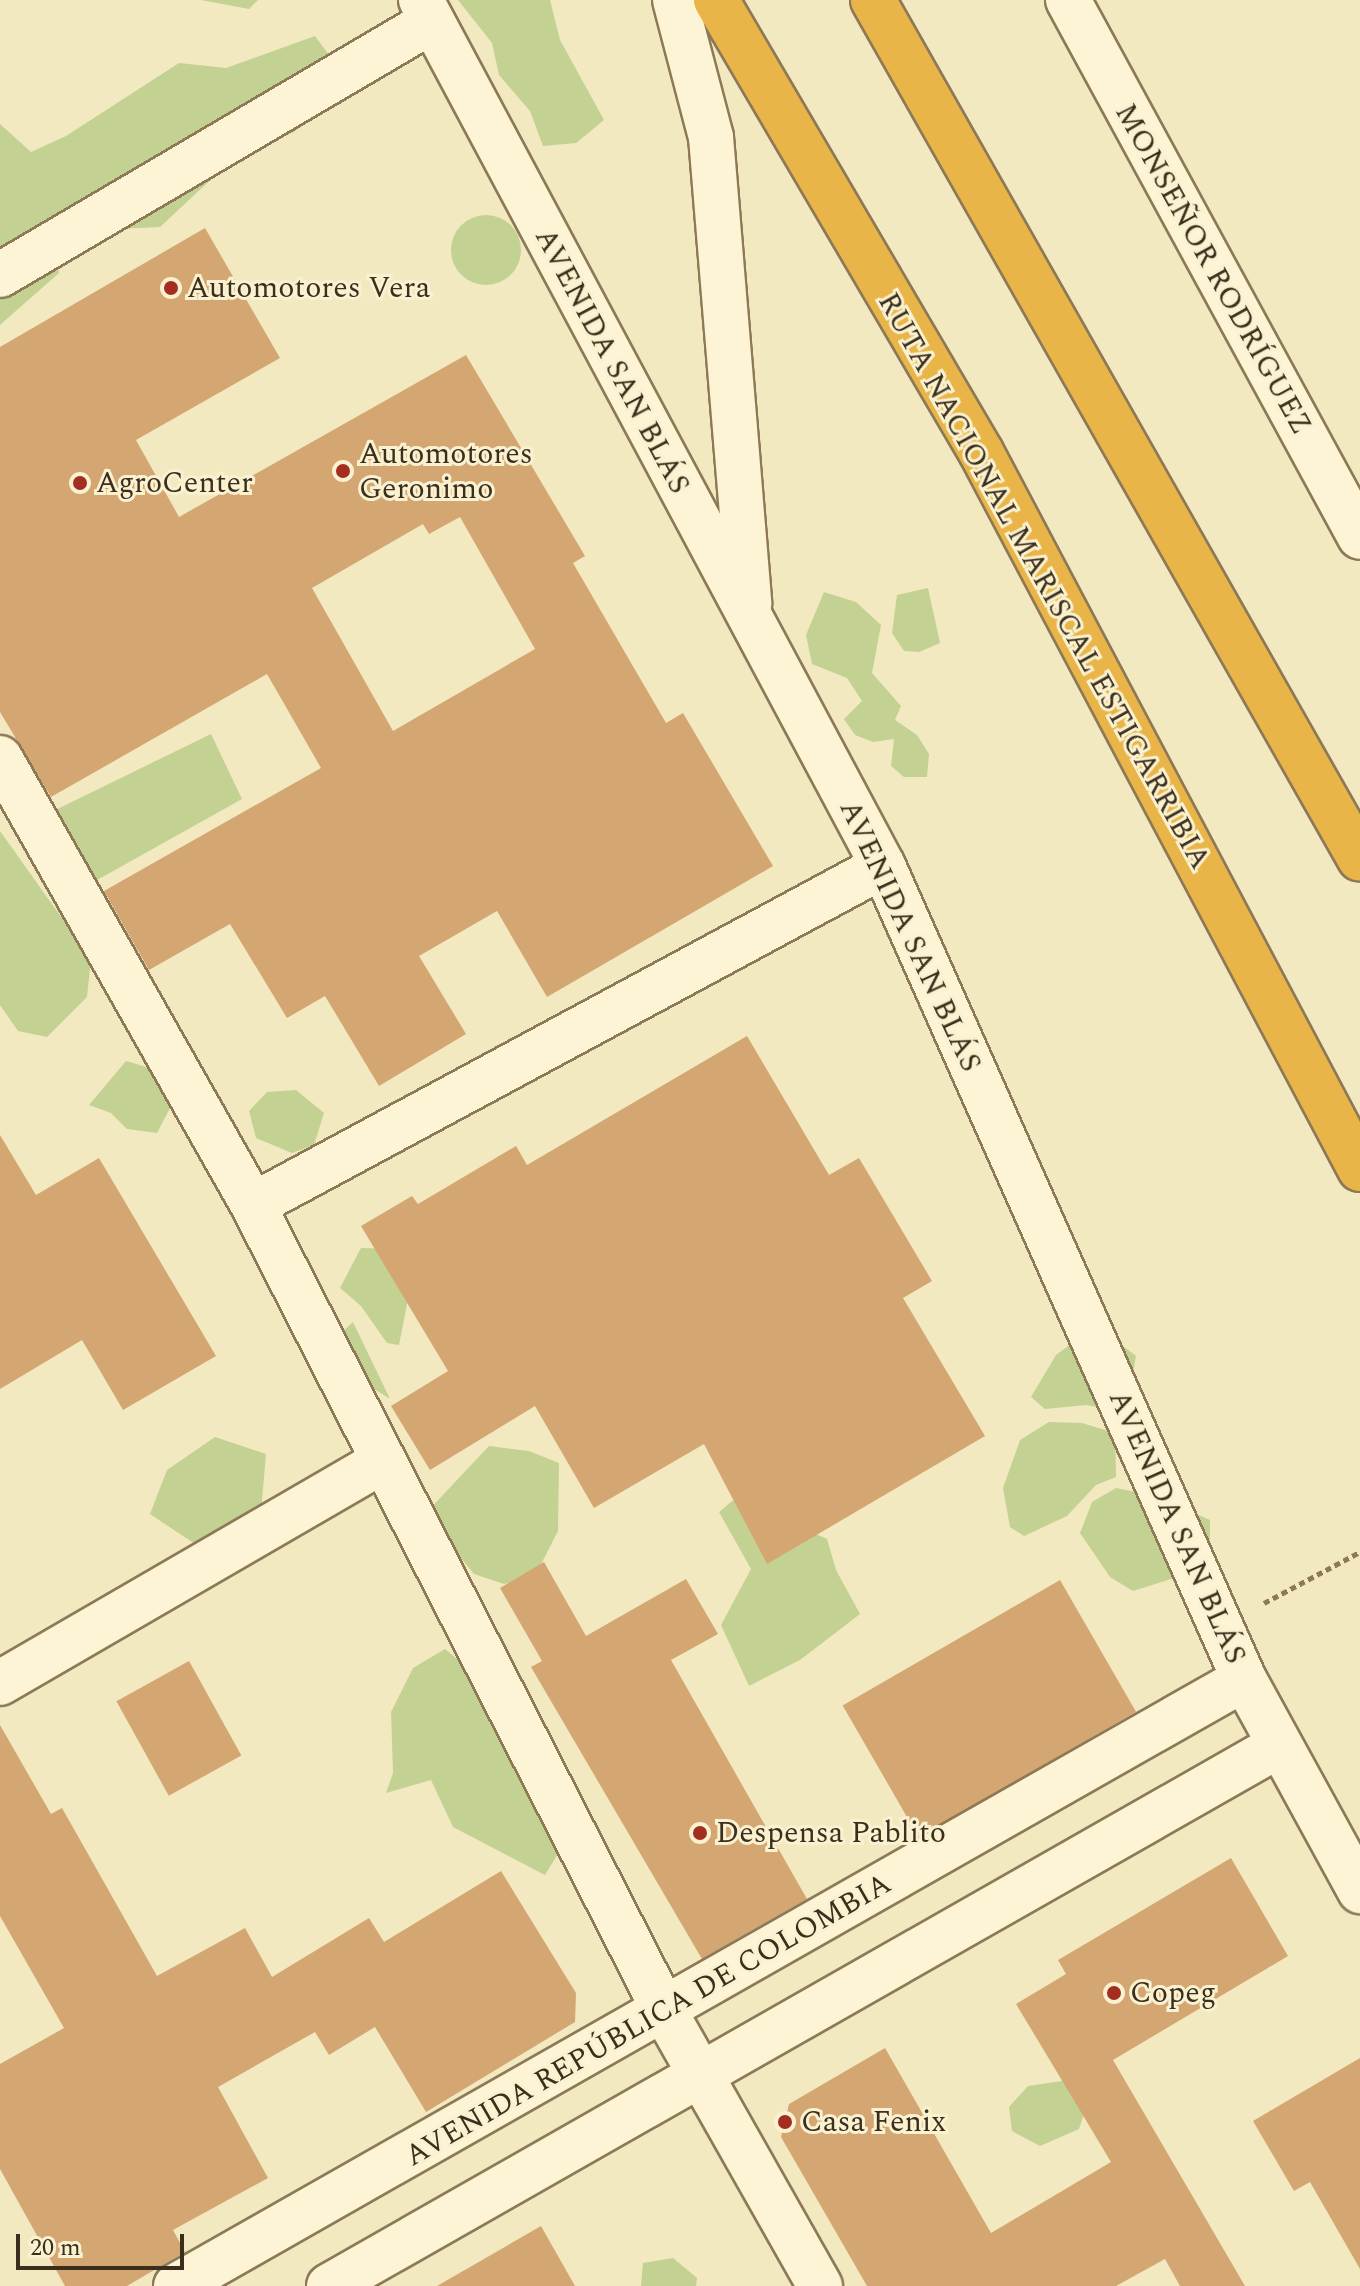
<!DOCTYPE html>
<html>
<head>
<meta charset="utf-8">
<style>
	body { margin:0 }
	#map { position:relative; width:1360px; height:2286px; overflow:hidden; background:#f2e9c0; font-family:Spectral,serif }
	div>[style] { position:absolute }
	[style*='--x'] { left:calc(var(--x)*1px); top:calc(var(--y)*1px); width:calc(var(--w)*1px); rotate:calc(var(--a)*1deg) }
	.green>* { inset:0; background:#c3d193 }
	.round { border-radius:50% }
	.building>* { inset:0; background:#d4a672; transform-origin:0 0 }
	.path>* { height:5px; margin-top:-2.5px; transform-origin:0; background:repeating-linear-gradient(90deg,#8d7956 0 6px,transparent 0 10px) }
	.roads { filter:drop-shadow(2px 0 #8d7956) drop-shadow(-2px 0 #8d7956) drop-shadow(0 2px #8d7956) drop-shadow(0 -2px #8d7956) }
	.street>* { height:44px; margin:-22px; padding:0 22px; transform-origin:22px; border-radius:22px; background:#fcf4d4 }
	.secondary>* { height:44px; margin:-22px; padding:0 22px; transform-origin:22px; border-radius:22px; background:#fcf4d4 }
	.highway>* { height:44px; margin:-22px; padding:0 22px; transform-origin:22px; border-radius:22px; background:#eab548 }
	.dots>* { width:22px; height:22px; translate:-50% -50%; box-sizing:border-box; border:4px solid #f9f1d0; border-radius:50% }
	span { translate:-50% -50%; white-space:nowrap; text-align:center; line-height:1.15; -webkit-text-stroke:6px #f9f1d0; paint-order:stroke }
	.street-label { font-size:30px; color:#3b2e1c }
	.poi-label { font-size:30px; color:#3b2e1c }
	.left { translate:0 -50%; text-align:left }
	.scale { position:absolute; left:16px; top:2234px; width:168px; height:36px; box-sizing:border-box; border:4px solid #3b2e1c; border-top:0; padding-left:10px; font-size:24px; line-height:28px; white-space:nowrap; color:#3b2e1c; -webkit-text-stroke:6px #f9f1d0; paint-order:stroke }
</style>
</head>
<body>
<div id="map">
	<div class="green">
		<div style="clip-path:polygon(201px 0,258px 0,249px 9px)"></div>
		<div style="clip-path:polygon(458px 0,550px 0,560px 40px,604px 120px,576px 143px,543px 146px,530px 111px,499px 75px,492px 43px)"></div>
		<div style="clip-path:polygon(315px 36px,335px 63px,320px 109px,294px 132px,234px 158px,160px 227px,51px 232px,59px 273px,0 325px,0 124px,31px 152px,66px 136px,179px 63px,226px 68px)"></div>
		<div class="round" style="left:451px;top:215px;width:70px;height:70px"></div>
		<div style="clip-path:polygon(928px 588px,940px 643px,919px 652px,904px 651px,892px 633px,897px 595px)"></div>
		<div style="clip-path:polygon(824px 592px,856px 602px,881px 625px,872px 673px,901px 706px,895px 720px,917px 735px,929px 754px,927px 777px,904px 777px,891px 766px,894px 739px,873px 742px,855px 735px,844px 719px,862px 701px,847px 678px,812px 664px,806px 635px)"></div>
		<div style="clip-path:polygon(211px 734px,242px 799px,81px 889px,39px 818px)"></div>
		<div style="clip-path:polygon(0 831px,91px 959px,87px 997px,47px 1037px,18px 1031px,0 1005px)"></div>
		<div style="clip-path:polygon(126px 1061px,153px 1069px,171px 1106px,157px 1133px,127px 1129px,111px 1113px,89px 1105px)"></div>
		<div style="clip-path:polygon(296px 1090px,324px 1113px,314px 1145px,292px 1153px,256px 1138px,249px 1111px,267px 1092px)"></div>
		<div style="clip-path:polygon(361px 1248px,394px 1249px,408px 1299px,399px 1345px,387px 1343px,361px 1306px,340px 1288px)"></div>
		<div style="clip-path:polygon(353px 1322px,390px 1399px,319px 1354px)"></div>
		<div style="clip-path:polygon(1096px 1325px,1136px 1356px,1131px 1385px,1111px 1410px,1086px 1405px,1045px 1409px,1031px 1397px,1056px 1355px)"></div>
		<div style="clip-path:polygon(1049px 1422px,1082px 1423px,1115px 1433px,1116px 1477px,1096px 1485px,1067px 1516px,1024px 1536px,1010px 1527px,1003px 1488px,1020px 1440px)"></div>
		<div style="clip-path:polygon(215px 1437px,266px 1454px,259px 1534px,226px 1551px,192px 1542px,150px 1514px,167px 1470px)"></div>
		<div style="clip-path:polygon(489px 1446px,529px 1451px,559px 1463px,558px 1531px,535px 1576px,504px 1584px,474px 1574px,425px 1514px)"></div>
		<div style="clip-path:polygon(1116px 1488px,1151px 1495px,1210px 1520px,1210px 1552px,1193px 1572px,1133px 1591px,1110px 1577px,1080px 1533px,1092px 1502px)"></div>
		<div style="clip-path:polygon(737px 1497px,827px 1539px,836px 1570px,860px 1614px,800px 1660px,749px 1686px,721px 1625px,751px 1569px,719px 1512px)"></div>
		<div style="clip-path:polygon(445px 1649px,473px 1672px,570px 1834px,545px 1875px,453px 1827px,431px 1780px,386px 1793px,393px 1773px,391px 1712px,413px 1668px)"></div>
		<div style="clip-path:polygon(1069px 2080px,1092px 2091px,1079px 2129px,1040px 2146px,1012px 2131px,1009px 2107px,1028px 2086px)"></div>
		<div style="clip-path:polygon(673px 2258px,697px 2278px,696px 2286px,641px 2286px,643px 2263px)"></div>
	</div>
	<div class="building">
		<div style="clip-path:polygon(evenodd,205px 228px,280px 358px,136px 440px,179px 517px,466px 355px,585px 556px,573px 563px,666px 723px,683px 713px,773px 866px,547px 997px,497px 911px,419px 956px,466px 1034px,379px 1086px,325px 996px,287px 1018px,230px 924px,149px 970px,104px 891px,321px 768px,267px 674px,51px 797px,0 712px,0 347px,205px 228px,460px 517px,535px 649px,393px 731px,312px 588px,423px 524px,429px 534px,460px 517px)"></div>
		<div style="clip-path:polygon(747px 1036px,829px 1175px,859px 1158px,932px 1281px,903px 1298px,985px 1436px,767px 1564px,704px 1444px,594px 1508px,535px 1406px,430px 1470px,391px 1406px,448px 1371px,361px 1226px,412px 1196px,418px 1204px,516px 1146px,527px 1165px)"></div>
		<div style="clip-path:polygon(0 1135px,36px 1195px,99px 1158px,216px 1356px,123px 1410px,82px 1340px,0 1389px)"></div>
		<div style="clip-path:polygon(544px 1562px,586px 1636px,686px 1579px,718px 1634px,671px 1660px,807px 1899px,702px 1959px,531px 1667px,542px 1661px,500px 1588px)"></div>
		<div style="left:1060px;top:1580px;width:152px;height:251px;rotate:60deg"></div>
		<div style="left:189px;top:1661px;width:108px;height:83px;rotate:61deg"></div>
		<div style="clip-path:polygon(0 1725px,51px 1814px,62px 1808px,157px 1976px,245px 1928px,272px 1977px,369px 1918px,384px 1942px,501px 1871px,576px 1993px,575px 2022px,426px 2112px,375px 2027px,329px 2055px,315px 2032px,218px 2087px,268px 2178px,173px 2230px,185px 2252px,127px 2286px,65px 2286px,0 2169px,0 2064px,64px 2028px,0 1916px)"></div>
		<div style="clip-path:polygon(1231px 1858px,1288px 1956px,1113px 2060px,1245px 2286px,1180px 2286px,1165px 2259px,1116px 2286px,867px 2286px,781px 2137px,789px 2104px,885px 2048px,991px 2233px,1111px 2162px,1016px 2004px,1066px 1974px,1058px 1960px)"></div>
		<div style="clip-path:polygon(1360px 2058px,1360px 2269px,1310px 2182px,1294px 2191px,1253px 2121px)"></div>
		<div style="clip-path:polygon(541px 2226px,575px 2286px,437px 2286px)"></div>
	</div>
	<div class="path">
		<div style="--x:1264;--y:1603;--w:109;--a:-28"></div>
	</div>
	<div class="roads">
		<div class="street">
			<div style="--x:0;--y:275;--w:501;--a:-30.45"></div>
			<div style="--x:0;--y:758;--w:514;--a:60.49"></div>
			<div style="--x:253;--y:1205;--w:906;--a:62.95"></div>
			<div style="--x:665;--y:2012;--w:315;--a:60.5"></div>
			<div style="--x:253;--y:1205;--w:715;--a:-28.28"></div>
			<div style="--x:0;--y:1683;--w:441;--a:-30.1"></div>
		</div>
		<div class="secondary">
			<div style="--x:421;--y:0;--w:982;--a:61.92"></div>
			<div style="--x:883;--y:866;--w:890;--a:66.06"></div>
			<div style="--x:1244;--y:1679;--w:242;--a:61.3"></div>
			<div style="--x:675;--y:0;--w:142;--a:75.3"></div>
			<div style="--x:711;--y:137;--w:468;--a:85.3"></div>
			<div style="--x:1068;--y:0;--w:611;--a:61.46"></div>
			<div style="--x:176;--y:2286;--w:1228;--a:-29.61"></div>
			<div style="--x:329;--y:2286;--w:1092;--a:-29.64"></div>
		</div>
		<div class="highway">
			<div style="--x:716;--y:0;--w:524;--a:59.62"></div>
			<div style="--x:981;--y:452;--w:811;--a:62.14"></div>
			<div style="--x:873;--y:0;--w:987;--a:60.45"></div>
		</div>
	</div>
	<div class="dots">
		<div style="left:171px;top:288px;background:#a22d20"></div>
		<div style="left:343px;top:471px;background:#a22d20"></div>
		<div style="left:80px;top:483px;background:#a22d20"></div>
		<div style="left:700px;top:1833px;background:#a22d20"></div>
		<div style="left:1114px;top:1993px;background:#a22d20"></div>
		<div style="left:785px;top:2122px;background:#a22d20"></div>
	</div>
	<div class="street-label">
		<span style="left:1213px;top:269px;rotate:61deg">MONSEÑOR RODRÍGUEZ</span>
		<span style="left:612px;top:361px;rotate:62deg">AVENIDA SAN BLÁS</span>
		<span style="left:1044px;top:581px;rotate:61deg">RUTA NACIONAL MARISCAL ESTIGARRIBIA</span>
		<span style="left:910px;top:936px;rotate:65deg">AVENIDA SAN BLÁS</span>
		<span style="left:1177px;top:1527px;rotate:66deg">AVENIDA SAN BLÁS</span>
		<span style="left:648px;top:2020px;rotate:-30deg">AVENIDA REPÚBLICA DE COLOMBIA</span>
	</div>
	<div class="poi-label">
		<span class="left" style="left:187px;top:288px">Automotores Vera</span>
		<span class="left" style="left:359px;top:471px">Automotores<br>Geronimo</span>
		<span class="left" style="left:96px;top:483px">AgroCenter</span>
		<span class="left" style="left:716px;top:1833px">Despensa Pablito</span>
		<span class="left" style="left:1130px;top:1993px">Copeg</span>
		<span class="left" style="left:801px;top:2122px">Casa Fenix</span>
	</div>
	<div class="scale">20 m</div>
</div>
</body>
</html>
